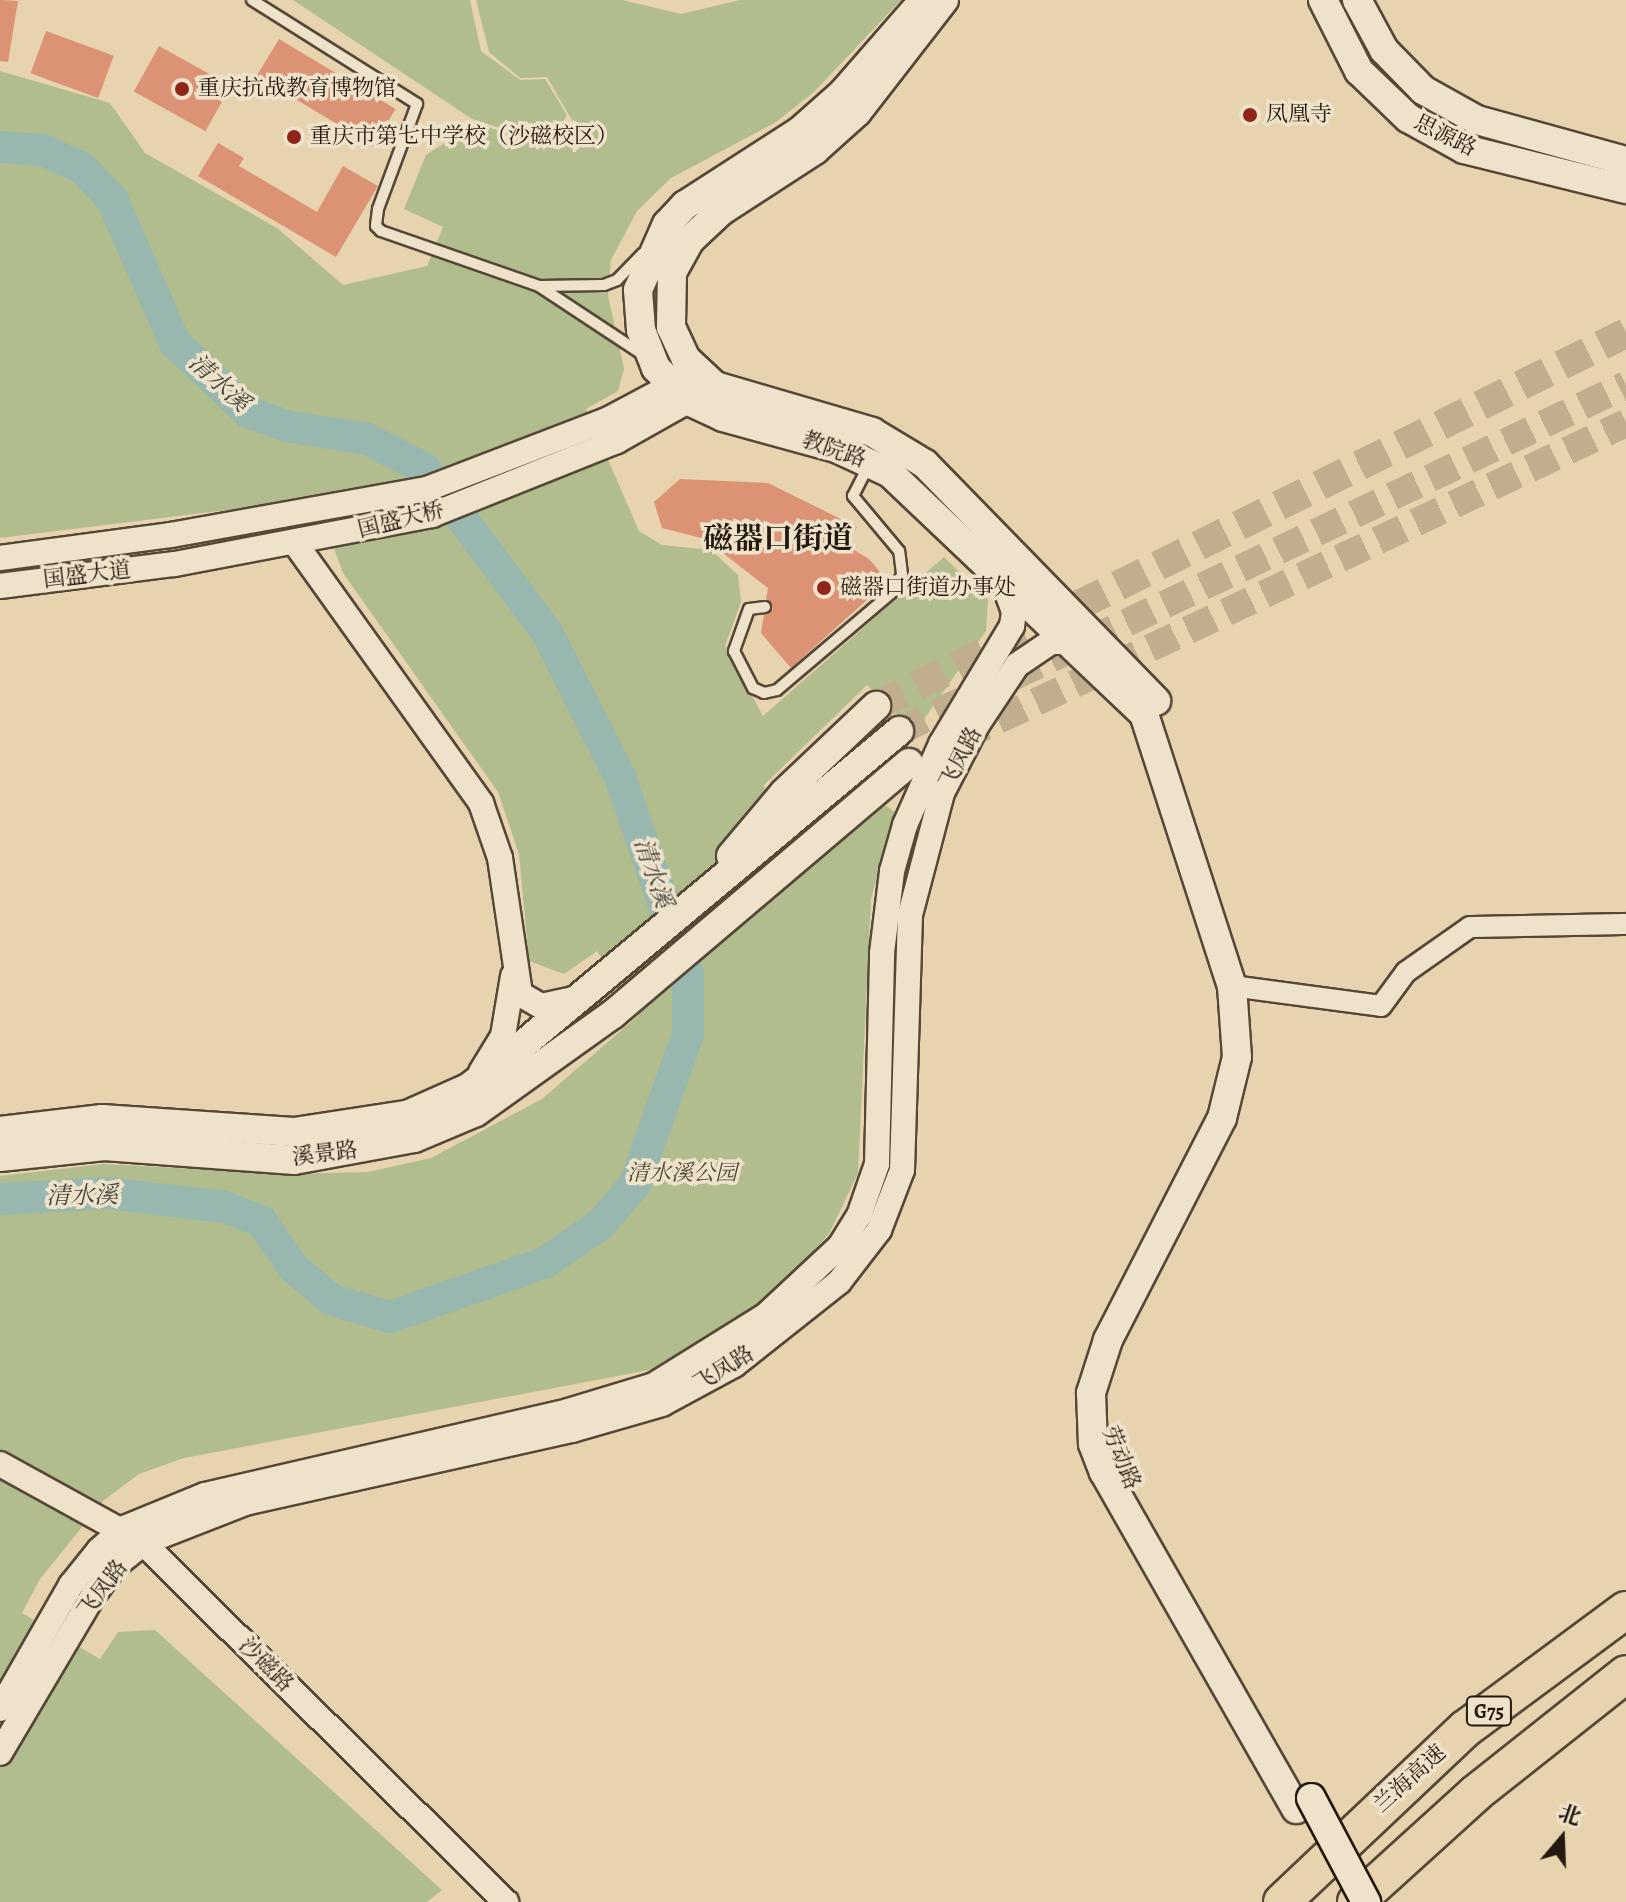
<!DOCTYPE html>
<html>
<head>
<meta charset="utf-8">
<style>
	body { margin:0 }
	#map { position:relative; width:1626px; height:1902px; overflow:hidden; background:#e7d3ae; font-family:Alegreya,"Noto Serif SC",serif }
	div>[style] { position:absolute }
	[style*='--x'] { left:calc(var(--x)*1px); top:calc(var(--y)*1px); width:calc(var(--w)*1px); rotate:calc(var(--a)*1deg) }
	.green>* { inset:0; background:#b2bd8d }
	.river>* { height:32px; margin:-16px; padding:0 16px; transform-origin:16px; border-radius:16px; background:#97b7af }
	.building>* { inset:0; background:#dc9275; transform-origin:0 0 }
	.secondary-tunnel>* { height:28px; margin-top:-14px; transform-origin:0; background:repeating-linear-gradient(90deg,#c0ae8e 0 28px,transparent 0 42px) }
	.primary-tunnel>* { height:30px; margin-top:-15px; transform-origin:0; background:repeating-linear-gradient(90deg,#c0ae8e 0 30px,transparent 0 45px) }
	.roads { filter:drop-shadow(2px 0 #554837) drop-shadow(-2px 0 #554837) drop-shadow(0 2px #554837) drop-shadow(0 -2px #554837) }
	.service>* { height:10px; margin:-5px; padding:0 5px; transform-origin:5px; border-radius:5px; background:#efe2ca }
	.minor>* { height:20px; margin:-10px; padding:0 10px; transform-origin:10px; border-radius:10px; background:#efe2ca }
	.tertiary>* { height:24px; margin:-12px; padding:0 12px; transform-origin:12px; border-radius:12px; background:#efe2ca }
	.secondary>* { height:28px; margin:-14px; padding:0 14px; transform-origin:14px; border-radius:14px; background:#efe2ca }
	.motorway>* { height:36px; margin:-18px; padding:0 18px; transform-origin:18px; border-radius:18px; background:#e7d3ae }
	.bridges { filter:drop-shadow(2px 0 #24190f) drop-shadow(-2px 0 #24190f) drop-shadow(0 2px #24190f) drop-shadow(0 -2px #24190f) }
	.secondary-bridge>* { height:28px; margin:-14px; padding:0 14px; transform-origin:14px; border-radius:14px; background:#efe2ca }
	.dots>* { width:22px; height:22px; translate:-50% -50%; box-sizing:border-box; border:4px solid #efe2ca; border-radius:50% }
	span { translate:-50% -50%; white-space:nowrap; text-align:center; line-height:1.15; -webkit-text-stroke:7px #efe2ca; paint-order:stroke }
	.shield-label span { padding:2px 6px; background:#efe2ca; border:2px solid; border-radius:6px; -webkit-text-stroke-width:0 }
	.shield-label { font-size:20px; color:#24190f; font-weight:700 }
	.poi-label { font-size:22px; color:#24190f }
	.left { translate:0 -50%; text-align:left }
	.street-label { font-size:22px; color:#24190f }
	.park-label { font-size:22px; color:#4f4a35; font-style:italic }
	.water-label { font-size:24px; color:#46483f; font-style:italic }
	.district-label { font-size:30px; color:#24190f; font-weight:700 }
	.north { position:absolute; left:1522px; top:1798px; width:80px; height:80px; -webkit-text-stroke:6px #efe2ca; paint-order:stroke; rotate:19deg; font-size:22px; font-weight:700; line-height:32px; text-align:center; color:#24190f }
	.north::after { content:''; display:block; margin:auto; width:28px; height:36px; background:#24190f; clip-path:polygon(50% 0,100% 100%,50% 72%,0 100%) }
</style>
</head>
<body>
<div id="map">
	<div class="green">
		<div style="clip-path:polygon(293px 0,470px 0,481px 51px,520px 80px,545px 79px,567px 115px,551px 144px,472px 119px)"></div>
		<div style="clip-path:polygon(476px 0,622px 0,681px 14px,740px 0,901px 0,814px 92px,776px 122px,671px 178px,637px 211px,611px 260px,608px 295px,624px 369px,618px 391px,586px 409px,639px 531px,662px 545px,711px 550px,738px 575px,741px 602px,725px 646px,763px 716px,944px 557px,988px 600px,986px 631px,915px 732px,867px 685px,763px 786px,821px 859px,885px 805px,895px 812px,871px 899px,858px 1173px,829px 1234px,788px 1279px,732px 1326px,660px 1368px,184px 1458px,139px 1474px,104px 1500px,40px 1579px,22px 1613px,100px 1659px,118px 1632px,155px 1630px,442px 1890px,427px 1902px,0 1902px,0 1176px,103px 1164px,286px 1174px,368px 1172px,431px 1158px,542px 1099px,639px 1015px,597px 951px,564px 974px,529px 961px,519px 854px,498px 792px,343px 573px,316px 499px,0 538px,0 71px,110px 103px,145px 153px,277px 228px,343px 285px,427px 266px,443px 227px,404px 209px,426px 155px,475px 123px,559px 150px,573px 122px,547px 77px,520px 78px,489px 52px)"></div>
	</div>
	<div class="river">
		<div style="--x:0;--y:147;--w:43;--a:4"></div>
		<div style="--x:43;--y:150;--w:43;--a:24.8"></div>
		<div style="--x:82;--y:168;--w:43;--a:45.9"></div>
		<div style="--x:112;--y:199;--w:157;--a:66.4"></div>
		<div style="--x:175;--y:343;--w:100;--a:43.4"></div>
		<div style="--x:248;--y:412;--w:40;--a:20.2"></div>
		<div style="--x:286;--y:426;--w:82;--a:9.1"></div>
		<div style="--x:367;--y:439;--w:65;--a:27.3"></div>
		<div style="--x:425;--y:469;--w:206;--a:53.3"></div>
		<div style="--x:548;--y:634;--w:160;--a:63.3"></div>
		<div style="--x:620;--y:777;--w:209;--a:71"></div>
		<div style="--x:688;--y:975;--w:59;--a:90"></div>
		<div style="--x:688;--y:1034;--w:159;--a:109.5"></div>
		<div style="--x:635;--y:1184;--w:54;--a:130.5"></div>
		<div style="--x:600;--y:1225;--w:68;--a:145.8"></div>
		<div style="--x:544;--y:1263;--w:163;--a:160.7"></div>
		<div style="--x:390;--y:1317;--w:60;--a:-163.7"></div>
		<div style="--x:332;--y:1300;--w:50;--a:-139.9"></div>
		<div style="--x:294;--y:1268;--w:57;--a:-125.1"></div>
		<div style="--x:261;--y:1221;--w:40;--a:-159"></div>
		<div style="--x:224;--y:1207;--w:118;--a:-173.2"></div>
		<div style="--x:107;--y:1193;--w:107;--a:176.8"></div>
	</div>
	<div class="building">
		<div style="clip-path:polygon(0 0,18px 1px,8px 62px,0 61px)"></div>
		<div style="left:46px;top:31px;width:72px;height:45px;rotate:20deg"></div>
		<div style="left:279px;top:39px;width:136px;height:43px;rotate:31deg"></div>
		<div style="left:159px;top:46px;width:82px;height:52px;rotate:29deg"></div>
		<div style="clip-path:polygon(218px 143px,244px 158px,239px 166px,317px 212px,343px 166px,378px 186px,336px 257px,198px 176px)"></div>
		<div style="clip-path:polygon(680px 479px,768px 483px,857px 527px,846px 545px,869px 559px,888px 581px,791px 668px,761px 633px,764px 615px,773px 609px,766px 599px,768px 588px,705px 539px,662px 528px,654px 502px)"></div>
	</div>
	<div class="secondary-tunnel">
		<div style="--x:899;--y:731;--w:805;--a:-25.45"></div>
		<div style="--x:960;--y:738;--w:737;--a:-25.31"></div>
	</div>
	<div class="primary-tunnel">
		<div style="--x:876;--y:706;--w:838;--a:-26.44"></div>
	</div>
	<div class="roads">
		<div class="service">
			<div style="--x:252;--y:0;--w:195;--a:32.2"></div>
			<div style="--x:417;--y:104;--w:112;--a:110.4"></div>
			<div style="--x:378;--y:209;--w:17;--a:97"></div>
			<div style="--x:376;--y:226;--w:7;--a:45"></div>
			<div style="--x:381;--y:231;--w:167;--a:19.2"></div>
			<div style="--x:642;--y:354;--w:123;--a:-146.6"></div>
			<div style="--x:539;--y:286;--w:65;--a:-0.9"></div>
			<div style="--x:604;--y:285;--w:14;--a:-21"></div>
			<div style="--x:617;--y:280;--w:37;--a:-46"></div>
			<div style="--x:765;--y:607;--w:16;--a:173"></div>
			<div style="--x:749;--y:609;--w:45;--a:109.7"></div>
			<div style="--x:734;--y:651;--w:42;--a:62.8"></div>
			<div style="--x:753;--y:688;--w:12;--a:24"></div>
			<div style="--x:764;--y:693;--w:13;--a:-13"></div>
			<div style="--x:777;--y:690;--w:155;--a:-40.3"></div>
			<div style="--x:895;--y:590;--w:17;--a:-66"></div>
			<div style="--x:902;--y:574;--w:23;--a:-97"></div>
			<div style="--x:899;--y:551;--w:72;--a:-129.9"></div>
			<div style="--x:853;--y:496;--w:35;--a:-63"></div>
		</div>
		<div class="minor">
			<div style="--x:1232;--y:986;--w:150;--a:7.6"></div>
			<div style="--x:1381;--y:1006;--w:42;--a:-53.7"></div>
			<div style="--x:1406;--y:972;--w:78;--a:-35.1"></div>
			<div style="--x:1470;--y:927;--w:156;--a:-1.1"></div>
		</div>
		<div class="tertiary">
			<div style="--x:295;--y:543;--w:320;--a:54.4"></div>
			<div style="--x:481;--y:803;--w:58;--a:70.9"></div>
			<div style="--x:500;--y:858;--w:137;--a:81.6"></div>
			<div style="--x:520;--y:994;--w:24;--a:30"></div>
			<div style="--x:541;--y:1006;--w:38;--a:-12"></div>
			<div style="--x:0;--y:558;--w:173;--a:-7.7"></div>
			<div style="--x:171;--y:535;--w:260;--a:-10.2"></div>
			<div style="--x:427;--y:489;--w:193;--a:-21"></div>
			<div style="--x:607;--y:420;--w:92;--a:-28"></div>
			<div style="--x:0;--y:586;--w:176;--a:-7.2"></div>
			<div style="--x:175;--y:564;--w:262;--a:-10.8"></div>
			<div style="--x:432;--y:515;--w:199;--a:-21.8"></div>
			<div style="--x:617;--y:441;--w:100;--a:-29.4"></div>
			<div style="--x:481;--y:1072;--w:42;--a:-58.6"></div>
			<div style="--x:503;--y:1036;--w:61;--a:-80.5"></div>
			<div style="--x:0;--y:1464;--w:163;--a:28.9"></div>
			<div style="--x:143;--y:1543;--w:511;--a:44.68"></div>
			<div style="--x:0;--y:1709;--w:143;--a:-60.2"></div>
			<div style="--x:71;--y:1585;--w:45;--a:-51.3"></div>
			<div style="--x:99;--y:1550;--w:33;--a:-41"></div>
			<div style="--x:124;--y:1528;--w:87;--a:-22.2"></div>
			<div style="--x:205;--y:1495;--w:373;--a:-13"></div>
			<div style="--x:568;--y:1411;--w:90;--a:-16.8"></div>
			<div style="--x:654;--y:1385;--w:131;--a:-31.9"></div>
			<div style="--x:765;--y:1316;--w:103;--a:-43"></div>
			<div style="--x:840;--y:1246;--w:36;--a:-58"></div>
			<div style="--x:859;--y:1216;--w:55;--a:-70.9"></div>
			<div style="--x:877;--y:1164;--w:211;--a:-88.6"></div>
			<div style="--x:882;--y:953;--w:83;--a:-83"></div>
			<div style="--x:892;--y:871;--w:48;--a:-74.2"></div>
			<div style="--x:905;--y:825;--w:89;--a:-66"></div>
			<div style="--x:941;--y:744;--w:138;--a:-59"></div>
			<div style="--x:1012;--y:626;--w:14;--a:-82"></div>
			<div style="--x:1014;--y:612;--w:32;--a:-110"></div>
			<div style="--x:0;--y:1753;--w:182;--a:-59.4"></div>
			<div style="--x:93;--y:1596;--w:37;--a:-54"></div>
			<div style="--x:115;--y:1566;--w:36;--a:-39"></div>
			<div style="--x:143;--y:1543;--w:110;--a:-21.4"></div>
			<div style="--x:245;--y:1503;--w:335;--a:-12.6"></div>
			<div style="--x:572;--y:1430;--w:94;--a:-16.1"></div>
			<div style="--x:662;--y:1404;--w:82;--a:-28.4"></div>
			<div style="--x:734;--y:1365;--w:134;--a:-38.3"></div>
			<div style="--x:839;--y:1282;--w:66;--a:-52.4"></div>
			<div style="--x:879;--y:1230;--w:64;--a:-69"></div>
			<div style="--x:902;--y:1170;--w:255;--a:-88.2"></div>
			<div style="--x:910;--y:915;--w:126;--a:-75.3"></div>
			<div style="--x:942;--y:793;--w:76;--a:-62.8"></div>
			<div style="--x:977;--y:725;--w:72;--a:-56.3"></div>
			<div style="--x:1017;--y:665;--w:41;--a:-34.1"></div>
			<div style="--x:1051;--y:642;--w:20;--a:0"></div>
		</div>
		<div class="secondary">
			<div style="--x:924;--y:0;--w:123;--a:131.1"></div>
			<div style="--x:843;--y:93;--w:57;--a:138.5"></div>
			<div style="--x:800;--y:131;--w:137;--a:147.2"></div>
			<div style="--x:685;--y:205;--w:26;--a:133"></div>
			<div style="--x:667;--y:224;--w:72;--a:113.7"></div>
			<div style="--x:638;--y:290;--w:40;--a:85.7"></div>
			<div style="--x:641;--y:330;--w:41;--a:68.5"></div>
			<div style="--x:656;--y:368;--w:47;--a:45"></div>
			<div style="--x:689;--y:401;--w:38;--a:25"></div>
			<div style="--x:723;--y:417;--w:117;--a:15.3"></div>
			<div style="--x:836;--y:448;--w:60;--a:24.8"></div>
			<div style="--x:890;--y:473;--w:350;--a:43.5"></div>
			<div style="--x:1144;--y:714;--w:286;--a:72.1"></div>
			<div style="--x:1232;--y:986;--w:71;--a:86"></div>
			<div style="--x:1237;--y:1057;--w:63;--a:103.8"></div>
			<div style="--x:1222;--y:1118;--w:250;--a:117.2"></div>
			<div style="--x:1108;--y:1340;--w:56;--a:107.8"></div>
			<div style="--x:1091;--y:1393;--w:51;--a:87.8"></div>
			<div style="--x:1093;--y:1444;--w:30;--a:69"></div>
			<div style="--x:1104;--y:1472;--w:388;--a:60.3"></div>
			<div style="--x:944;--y:0;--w:142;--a:127.8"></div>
			<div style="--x:857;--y:112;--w:57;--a:137.9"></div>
			<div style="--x:815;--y:150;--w:112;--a:147"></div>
			<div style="--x:721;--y:211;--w:42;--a:136.9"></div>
			<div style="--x:690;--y:240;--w:38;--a:119"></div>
			<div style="--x:672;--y:273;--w:54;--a:91.1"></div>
			<div style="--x:671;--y:327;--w:35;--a:65"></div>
			<div style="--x:686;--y:359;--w:40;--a:43"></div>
			<div style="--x:715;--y:386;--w:164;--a:16.3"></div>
			<div style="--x:872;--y:432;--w:62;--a:31.1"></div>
			<div style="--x:925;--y:464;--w:331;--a:45.7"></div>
			<div style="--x:1323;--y:0;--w:80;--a:63.1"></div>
			<div style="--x:1359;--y:71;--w:68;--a:43.8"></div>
			<div style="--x:1408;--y:118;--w:64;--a:29"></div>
			<div style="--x:1464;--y:149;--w:167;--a:13.9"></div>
			<div style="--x:1357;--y:0;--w:57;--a:61.6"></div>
			<div style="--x:1384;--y:50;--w:56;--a:45.7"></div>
			<div style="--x:1423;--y:90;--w:62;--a:29.1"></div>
			<div style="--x:1477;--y:120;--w:155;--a:15.4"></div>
			<div style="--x:731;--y:856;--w:82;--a:-49.9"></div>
			<div style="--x:784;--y:793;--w:127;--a:-43.4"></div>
			<div style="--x:0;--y:1131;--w:103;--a:-6.7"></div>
			<div style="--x:102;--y:1119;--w:192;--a:3.9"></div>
			<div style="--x:294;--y:1132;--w:114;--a:-8.6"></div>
			<div style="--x:407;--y:1115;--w:67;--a:-23.9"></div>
			<div style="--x:468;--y:1088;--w:43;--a:-37.4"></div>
			<div style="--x:502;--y:1062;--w:517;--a:-39.82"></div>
			<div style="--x:0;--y:1157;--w:105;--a:-6"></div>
			<div style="--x:104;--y:1146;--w:191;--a:4.2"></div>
			<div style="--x:294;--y:1160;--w:122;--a:-10.4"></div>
			<div style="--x:414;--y:1138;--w:67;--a:-22.8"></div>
			<div style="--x:476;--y:1112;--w:168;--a:-35.6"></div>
			<div style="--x:613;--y:1014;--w:388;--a:-40.3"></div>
		</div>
		<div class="motorway">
			<div style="--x:1282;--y:1902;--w:252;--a:-43.4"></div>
			<div style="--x:1465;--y:1729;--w:200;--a:-36.5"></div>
			<div style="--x:1356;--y:1902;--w:162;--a:-42.2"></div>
			<div style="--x:1476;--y:1793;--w:191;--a:-38.4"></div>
		</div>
	</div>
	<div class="bridges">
		<div class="secondary-bridge">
			<div style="--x:1311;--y:1798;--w:118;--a:62.1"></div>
		</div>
	</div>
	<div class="dots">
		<div style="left:182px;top:89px;background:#8f2418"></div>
		<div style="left:1250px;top:115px;background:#8f2418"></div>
		<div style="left:294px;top:137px;background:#8f2418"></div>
		<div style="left:824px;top:588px;background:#8f2418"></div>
	</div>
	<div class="shield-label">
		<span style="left:1489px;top:1711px">G75</span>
	</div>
	<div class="poi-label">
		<span class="left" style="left:198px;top:89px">重庆抗战教育博物馆</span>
		<span class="left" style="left:1266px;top:115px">凤凰寺</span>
		<span class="left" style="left:310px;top:137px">重庆市第七中学校（沙磁校区）</span>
		<span class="left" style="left:840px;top:588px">磁器口街道办事处</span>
	</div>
	<div class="street-label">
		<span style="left:1445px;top:136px;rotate:26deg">思源路</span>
		<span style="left:834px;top:450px;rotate:19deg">教院路</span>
		<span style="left:401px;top:520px;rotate:-14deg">国盛大桥</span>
		<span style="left:87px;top:575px;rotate:-7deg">国盛大道</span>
		<span style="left:961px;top:758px;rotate:-63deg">飞凤路</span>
		<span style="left:325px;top:1154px;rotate:-7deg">溪景路</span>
		<span style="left:724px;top:1369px;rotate:-32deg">飞凤路</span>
		<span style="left:1121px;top:1458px;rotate:68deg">劳动路</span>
		<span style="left:103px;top:1589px;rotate:-53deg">飞凤路</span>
		<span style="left:266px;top:1665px;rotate:45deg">沙磁路</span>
		<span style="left:1410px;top:1779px;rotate:-42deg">兰海高速</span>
	</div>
	<div class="park-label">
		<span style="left:682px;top:1174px">清水溪公园</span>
	</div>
	<div class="water-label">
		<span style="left:219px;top:383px;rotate:42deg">清水溪</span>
		<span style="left:653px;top:873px;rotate:71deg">清水溪</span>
		<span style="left:82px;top:1196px;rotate:-1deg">清水溪</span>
	</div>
	<div class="district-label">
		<span style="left:778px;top:538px">磁器口街道</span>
	</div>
	<div class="north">北</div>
</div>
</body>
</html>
